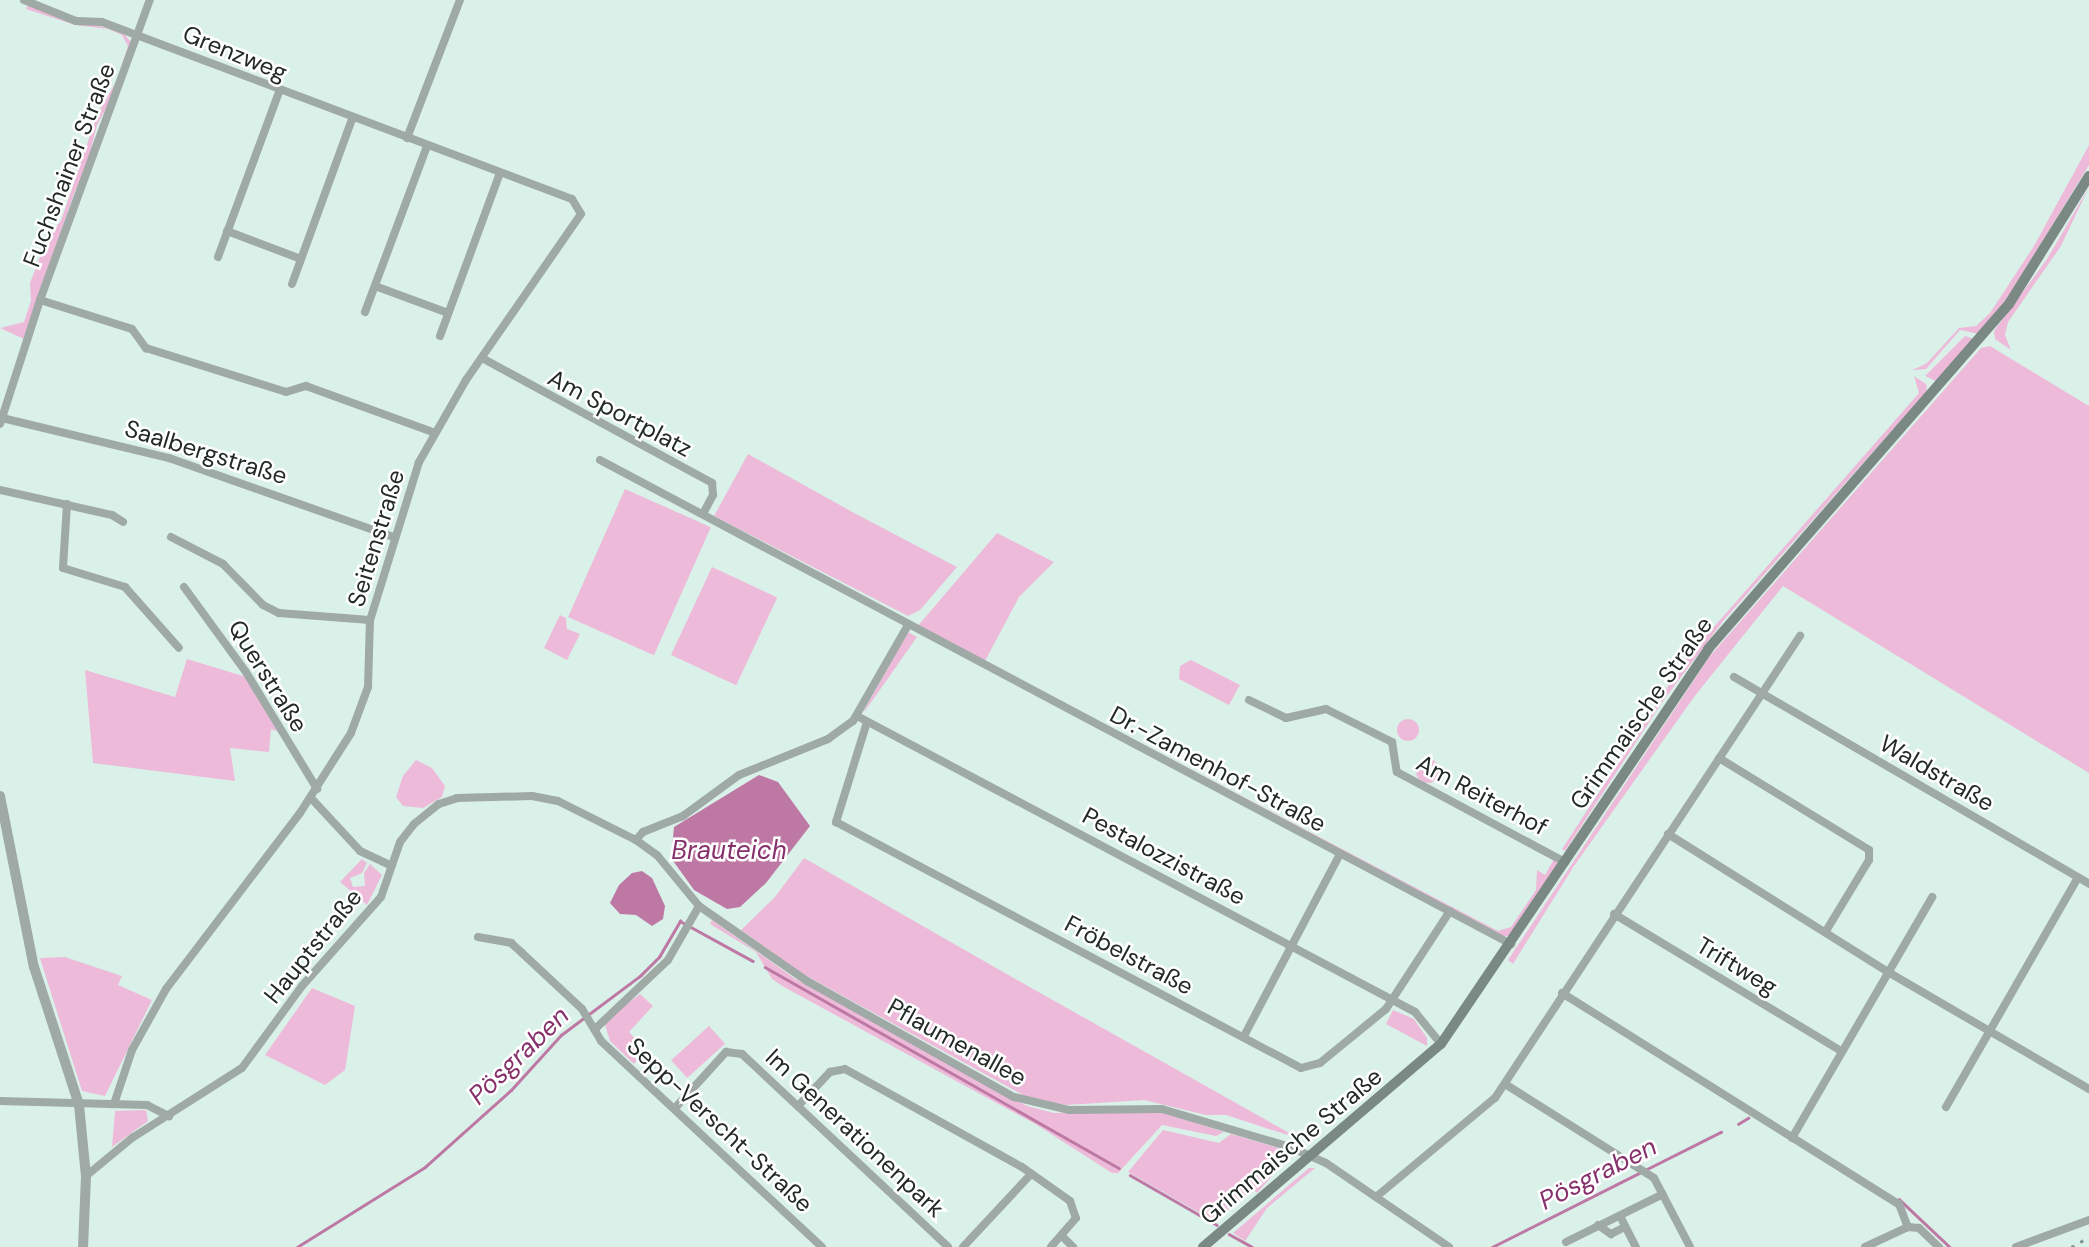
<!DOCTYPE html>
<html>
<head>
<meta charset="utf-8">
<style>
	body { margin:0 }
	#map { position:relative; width:2089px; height:1247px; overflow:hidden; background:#daf1e9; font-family:"DM Sans",sans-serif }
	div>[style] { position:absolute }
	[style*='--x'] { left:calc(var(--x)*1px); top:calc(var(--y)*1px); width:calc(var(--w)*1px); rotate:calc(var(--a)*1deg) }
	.green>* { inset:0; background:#edbbd9; transform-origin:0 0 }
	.round { border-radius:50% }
	.water>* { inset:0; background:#be78a4 }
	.stream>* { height:2.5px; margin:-1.25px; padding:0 1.25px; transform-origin:1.25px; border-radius:1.25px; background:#be78a4 }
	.minor>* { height:8px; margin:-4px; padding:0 4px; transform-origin:4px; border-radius:4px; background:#9fa9a5 }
	.tertiary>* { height:10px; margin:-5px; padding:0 5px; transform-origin:5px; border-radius:5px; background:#9fa9a5 }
	.secondary>* { height:10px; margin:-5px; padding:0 5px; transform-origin:5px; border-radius:5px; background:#7a8984 }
	.rail>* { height:2.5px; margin-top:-1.25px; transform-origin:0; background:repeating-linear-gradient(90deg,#869691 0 3.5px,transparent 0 10.5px) }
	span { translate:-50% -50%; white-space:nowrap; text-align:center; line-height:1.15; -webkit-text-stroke:5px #fff; paint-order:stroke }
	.street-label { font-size:24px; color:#212a27 }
	.water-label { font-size:26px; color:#86316b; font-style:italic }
</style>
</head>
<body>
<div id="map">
	<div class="green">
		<div style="clip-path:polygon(28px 5px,123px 33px,131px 42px,121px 81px,97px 125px,84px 177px,75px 191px,24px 339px,0 328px,24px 322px,31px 301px,30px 283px,49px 233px,61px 221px,97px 115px,117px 80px,128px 46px,122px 35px,108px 29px,75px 25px,26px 9px)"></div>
		<div style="clip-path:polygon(2089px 145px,2089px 165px,2009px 296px,1979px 334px,1960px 330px,1926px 369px,1912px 370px,1926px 364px,1959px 328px,1976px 326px,1990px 313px,2034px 246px)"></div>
		<div style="clip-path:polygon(2089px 187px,2061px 246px,2008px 322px,2005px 335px,2011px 350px,1995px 339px,1994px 331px,2047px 259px)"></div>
		<div style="clip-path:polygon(1965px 336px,1974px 339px,1936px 381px,1925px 376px)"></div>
		<div style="clip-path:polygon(1990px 346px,2089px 406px,2089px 773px,1783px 586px,1694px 697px,1574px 866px,1513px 964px,1508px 960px,1710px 656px,1981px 348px)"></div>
		<div style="clip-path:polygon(1914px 376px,1926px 384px,1927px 391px,1724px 620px,1663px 701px,1565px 851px,1562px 849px,1685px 660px,1919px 393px)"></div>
		<div style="clip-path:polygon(748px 454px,856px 514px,957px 567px,920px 610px,908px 616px,714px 516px)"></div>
		<div style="left:625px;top:489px;width:94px;height:140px;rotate:24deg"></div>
		<div style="clip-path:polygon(997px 533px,1054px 562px,1019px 597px,985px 661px,1498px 931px,1511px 927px,1536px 890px,1537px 870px,1545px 875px,1554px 859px,1558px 863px,1511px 936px,1502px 936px,917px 627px)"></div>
		<div style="left:712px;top:567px;width:72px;height:97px;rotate:25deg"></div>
		<div style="clip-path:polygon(560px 615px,566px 618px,567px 629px,580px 634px,567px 660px,544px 648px)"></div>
		<div style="clip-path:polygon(908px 632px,917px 637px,865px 711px,864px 711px)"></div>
		<div style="clip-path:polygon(187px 659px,246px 677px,277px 731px,271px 729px,269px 752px,230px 748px,235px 781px,93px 763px,85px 670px,175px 697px)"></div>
		<div style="clip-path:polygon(1191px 660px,1240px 685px,1229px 705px,1179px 679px,1180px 666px)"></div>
		<div class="round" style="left:1397px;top:719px;width:22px;height:22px"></div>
		<div class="round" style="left:1416px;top:759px;width:24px;height:24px"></div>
		<div style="clip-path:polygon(416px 760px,432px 768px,445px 786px,442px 797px,423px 808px,403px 806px,396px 797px,403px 776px)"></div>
		<div style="clip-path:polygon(804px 858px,1026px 985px,1300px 1139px,1226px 1115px,1206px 1115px,1144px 1100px,1067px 1105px,1032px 1100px,803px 974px,741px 930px,775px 897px)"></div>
		<div style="clip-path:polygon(362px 859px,367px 863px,362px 873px,350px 878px,353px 887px,365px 886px,364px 873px,370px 864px,382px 875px,367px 905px,340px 882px)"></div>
		<div style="clip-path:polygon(712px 920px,794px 978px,1027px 1106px,1054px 1113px,1159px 1111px,1224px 1132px,1216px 1136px,1162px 1125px,1118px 1173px,1112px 1173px,1037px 1125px,784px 987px,772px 979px,756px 952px,710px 924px)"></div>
		<div style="clip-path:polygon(65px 957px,122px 976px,118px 985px,152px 1000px,105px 1096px,82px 1091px,40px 958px)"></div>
		<div style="clip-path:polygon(312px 988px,355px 1006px,345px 1070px,325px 1085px,265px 1055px)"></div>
		<div style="clip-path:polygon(640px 994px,653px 1006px,629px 1032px,642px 1046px,632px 1055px,637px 1060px,634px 1064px,610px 1041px,605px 1025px,609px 1017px)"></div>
		<div style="clip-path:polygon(1393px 1010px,1414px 1019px,1427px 1038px,1427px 1046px,1386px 1024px)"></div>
		<div style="left:709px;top:1026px;width:24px;height:51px;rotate:48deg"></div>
		<div style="clip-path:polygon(146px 1110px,148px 1121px,112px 1147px,115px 1111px)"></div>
		<div style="clip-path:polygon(1163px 1130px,1219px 1143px,1231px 1134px,1282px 1149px,1288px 1156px,1282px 1165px,1275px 1161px,1272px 1176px,1257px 1193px,1253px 1189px,1214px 1221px,1128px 1172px)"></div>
		<div style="clip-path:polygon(1309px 1168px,1315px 1168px,1267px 1208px,1245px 1241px,1233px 1233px)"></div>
	</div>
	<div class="water">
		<div style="clip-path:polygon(759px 775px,778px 782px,810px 826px,766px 883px,740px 907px,727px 909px,694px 890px,671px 858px,674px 827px)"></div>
		<div style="clip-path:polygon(642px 871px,652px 878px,665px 906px,663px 919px,652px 926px,636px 915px,620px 914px,610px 903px,619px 885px,632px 873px)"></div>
	</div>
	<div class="stream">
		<div style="--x:765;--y:967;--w:407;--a:29.6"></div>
		<div style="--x:1738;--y:1124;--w:12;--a:-31"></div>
		<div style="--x:1645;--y:1170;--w:85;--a:-26.6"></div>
		<div style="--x:1130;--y:1175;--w:100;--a:29.9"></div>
		<div style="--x:1899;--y:1199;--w:70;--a:43.3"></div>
		<div style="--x:1229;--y:1234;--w:26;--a:29"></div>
		<div style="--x:297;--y:1247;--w:151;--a:-32"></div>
		<div style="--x:425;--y:1167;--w:115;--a:-41.8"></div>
		<div style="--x:511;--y:1090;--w:74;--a:-47.7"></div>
		<div style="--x:561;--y:1035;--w:99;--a:-36.8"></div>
		<div style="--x:640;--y:976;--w:27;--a:-45"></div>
		<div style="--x:659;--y:957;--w:42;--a:-59.7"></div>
		<div style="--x:680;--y:921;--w:83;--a:28.7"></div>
		<div style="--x:1492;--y:1247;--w:165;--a:-26.7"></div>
	</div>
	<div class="minor">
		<div style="--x:24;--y:0;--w:56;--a:22"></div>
		<div style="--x:76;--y:21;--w:26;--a:2"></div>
		<div style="--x:102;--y:22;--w:502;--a:20.64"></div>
		<div style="--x:572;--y:199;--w:17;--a:59"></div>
		<div style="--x:581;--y:214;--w:202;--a:124.7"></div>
		<div style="--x:466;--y:380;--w:95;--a:119.8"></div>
		<div style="--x:419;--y:462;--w:165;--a:107.2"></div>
		<div style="--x:370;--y:620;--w:67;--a:91.7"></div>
		<div style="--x:368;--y:687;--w:49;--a:110.3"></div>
		<div style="--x:351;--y:733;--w:95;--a:122.5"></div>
		<div style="--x:300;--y:813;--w:221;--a:127.3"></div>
		<div style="--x:166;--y:989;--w:70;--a:119.1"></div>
		<div style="--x:132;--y:1050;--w:57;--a:108.4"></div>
		<div style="--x:407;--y:138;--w:148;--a:-69"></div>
		<div style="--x:227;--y:231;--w:79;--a:20.7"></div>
		<div style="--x:218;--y:257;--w:176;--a:-69.7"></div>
		<div style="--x:292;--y:284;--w:176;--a:-70"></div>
		<div style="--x:375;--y:286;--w:78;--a:20.3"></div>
		<div style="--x:40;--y:300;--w:96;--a:17.5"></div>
		<div style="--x:132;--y:329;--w:24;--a:54"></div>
		<div style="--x:146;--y:348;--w:147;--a:17.4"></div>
		<div style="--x:286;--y:392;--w:21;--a:-17"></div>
		<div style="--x:306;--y:386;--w:137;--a:20"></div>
		<div style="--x:365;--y:312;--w:177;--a:-69.5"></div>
		<div style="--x:440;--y:336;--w:174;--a:-69.8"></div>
		<div style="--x:482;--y:358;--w:262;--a:28.5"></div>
		<div style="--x:712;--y:483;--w:12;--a:85"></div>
		<div style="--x:713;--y:495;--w:21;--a:118"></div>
		<div style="--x:2;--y:418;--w:172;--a:13.5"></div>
		<div style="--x:169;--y:458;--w:238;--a:19.4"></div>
		<div style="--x:0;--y:424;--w:130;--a:-72.1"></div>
		<div style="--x:40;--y:300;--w:320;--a:-69.9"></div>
		<div style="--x:600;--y:460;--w:1032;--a:27.98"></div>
		<div style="--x:0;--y:490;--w:115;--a:12.6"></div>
		<div style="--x:112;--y:515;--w:13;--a:32"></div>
		<div style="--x:67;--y:504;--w:64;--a:93.6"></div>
		<div style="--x:63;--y:568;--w:65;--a:17"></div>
		<div style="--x:125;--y:587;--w:81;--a:48.5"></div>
		<div style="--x:171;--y:537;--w:59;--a:27.4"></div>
		<div style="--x:223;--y:564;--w:57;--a:45.7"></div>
		<div style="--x:263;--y:605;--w:18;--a:27"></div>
		<div style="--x:279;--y:613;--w:91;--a:4.4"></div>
		<div style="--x:184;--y:587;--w:105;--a:53.9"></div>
		<div style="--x:246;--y:672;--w:137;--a:58.7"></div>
		<div style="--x:1734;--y:677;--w:411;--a:30.2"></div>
		<div style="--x:1249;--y:700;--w:41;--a:25.9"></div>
		<div style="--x:1286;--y:718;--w:41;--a:-12.7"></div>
		<div style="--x:1326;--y:709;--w:74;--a:26.6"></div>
		<div style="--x:1392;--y:742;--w:30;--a:81"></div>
		<div style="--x:1397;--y:772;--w:191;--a:28.2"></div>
		<div style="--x:857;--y:716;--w:632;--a:27.94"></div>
		<div style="--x:1415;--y:1012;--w:41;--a:50.9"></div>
		<div style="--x:867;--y:722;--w:105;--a:107.2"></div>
		<div style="--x:836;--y:822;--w:526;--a:27.88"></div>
		<div style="--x:1301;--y:1068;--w:20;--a:-15"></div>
		<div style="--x:1320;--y:1063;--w:85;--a:-39.3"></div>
		<div style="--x:1386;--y:1009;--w:117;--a:-56.9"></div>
		<div style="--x:1719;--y:758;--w:176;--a:31.5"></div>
		<div style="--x:1869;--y:850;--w:10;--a:90"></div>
		<div style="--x:1869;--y:860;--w:83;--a:121.2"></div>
		<div style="--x:311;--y:798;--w:72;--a:47.2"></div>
		<div style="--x:360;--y:851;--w:35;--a:25"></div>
		<div style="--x:1668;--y:834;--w:260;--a:32.1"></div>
		<div style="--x:1888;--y:972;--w:233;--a:30.2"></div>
		<div style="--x:636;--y:840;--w:11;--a:-49"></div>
		<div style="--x:643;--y:832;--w:43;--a:-21.8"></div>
		<div style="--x:683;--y:816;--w:69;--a:-36.2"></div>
		<div style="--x:739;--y:775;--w:96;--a:-22"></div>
		<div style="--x:828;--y:739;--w:31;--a:-36"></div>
		<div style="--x:853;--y:721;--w:111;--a:-60.2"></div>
		<div style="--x:1614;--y:914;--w:265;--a:31.1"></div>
		<div style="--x:478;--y:937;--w:34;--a:10"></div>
		<div style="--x:511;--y:943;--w:15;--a:42"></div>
		<div style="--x:522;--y:953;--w:82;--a:43"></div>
		<div style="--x:582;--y:1009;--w:37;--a:59"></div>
		<div style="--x:601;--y:1041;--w:302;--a:43"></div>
		<div style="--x:1562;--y:993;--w:398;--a:32.1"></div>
		<div style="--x:1899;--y:1204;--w:25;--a:69"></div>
		<div style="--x:595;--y:1029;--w:100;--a:-43.4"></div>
		<div style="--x:668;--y:960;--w:62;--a:-60.1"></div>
		<div style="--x:1244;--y:1036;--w:206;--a:-62.2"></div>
		<div style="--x:1505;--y:1084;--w:176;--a:32.2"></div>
		<div style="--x:1654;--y:1178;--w:78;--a:62.4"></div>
		<div style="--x:0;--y:1101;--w:147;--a:1.6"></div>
		<div style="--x:147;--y:1105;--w:25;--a:27"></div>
		<div style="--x:798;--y:1106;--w:47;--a:-46.7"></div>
		<div style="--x:830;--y:1072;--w:15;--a:-11"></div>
		<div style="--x:845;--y:1069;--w:202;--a:29"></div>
		<div style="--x:1022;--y:1167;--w:59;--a:35.3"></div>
		<div style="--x:1070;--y:1201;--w:18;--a:71"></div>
		<div style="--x:1076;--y:1218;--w:38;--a:131"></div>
		<div style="--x:1946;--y:1107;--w:265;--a:-60.1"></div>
		<div style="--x:675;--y:1108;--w:76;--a:-47.7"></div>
		<div style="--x:726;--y:1052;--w:16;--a:7"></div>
		<div style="--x:742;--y:1054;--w:282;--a:43.1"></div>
		<div style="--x:1792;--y:1138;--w:279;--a:-59.8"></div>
		<div style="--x:86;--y:1176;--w:60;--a:-39.6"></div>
		<div style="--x:132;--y:1138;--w:130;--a:-32.5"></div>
		<div style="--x:242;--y:1068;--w:102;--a:-53.8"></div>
		<div style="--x:302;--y:986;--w:119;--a:-48.4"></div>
		<div style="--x:381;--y:897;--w:58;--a:-70.9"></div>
		<div style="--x:400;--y:842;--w:23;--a:-52"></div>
		<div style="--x:414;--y:824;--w:32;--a:-39"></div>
		<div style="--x:439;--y:804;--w:19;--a:-18"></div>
		<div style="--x:457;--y:798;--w:75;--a:-1.5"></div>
		<div style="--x:532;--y:796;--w:26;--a:11"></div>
		<div style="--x:558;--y:801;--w:87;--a:26.6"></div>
		<div style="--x:636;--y:840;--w:26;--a:36"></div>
		<div style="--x:657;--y:855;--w:66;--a:50.5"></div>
		<div style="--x:699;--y:906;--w:131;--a:34.8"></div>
		<div style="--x:807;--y:981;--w:237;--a:29.3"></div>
		<div style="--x:1014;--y:1097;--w:57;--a:13.3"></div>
		<div style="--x:1069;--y:1110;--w:93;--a:-0.6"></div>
		<div style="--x:1162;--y:1109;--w:134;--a:16.5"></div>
		<div style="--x:1290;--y:1147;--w:39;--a:24"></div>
		<div style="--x:1326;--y:1163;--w:149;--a:34.3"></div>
		<div style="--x:1376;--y:1197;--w:155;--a:-39.8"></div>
		<div style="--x:1495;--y:1098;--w:554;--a:-56.57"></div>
		<div style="--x:1620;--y:1216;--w:35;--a:63"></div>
		<div style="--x:1598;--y:1225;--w:16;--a:35"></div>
		<div style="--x:1611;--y:1234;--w:16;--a:-27"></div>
		<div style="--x:1062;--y:1236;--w:16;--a:45"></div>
		<div style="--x:1566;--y:1242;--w:108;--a:-26.3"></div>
		<div style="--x:963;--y:1247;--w:100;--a:-47"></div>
		<div style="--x:1865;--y:1247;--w:47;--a:-24.9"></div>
		<div style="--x:1908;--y:1227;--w:11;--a:5"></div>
		<div style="--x:1919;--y:1228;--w:28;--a:44"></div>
		<div style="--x:2016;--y:1247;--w:78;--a:-20.3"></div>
	</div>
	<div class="tertiary">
		<div style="--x:0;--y:796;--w:174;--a:78.8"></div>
		<div style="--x:34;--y:967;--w:145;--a:71.9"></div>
		<div style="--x:79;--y:1105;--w:71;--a:84.4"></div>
		<div style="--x:86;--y:1176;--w:71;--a:92.4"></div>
	</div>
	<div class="secondary">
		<div style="--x:1203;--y:1247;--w:313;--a:-40.5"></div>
		<div style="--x:1441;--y:1044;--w:477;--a:-55.9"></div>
		<div style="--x:1708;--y:649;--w:458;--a:-48.9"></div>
		<div style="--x:2009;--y:304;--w:151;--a:-58"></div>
	</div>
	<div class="rail">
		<div style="--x:2071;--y:1247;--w:21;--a:-29"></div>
	</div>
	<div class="street-label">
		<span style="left:235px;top:53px;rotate:22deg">Grenzweg</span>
		<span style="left:69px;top:165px;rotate:-69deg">Fuchshainer Straße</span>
		<span style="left:620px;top:413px;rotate:28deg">Am Sportplatz</span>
		<span style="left:206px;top:452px;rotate:17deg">Saalbergstraße</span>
		<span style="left:376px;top:538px;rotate:-73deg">Seitenstraße</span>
		<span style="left:268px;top:676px;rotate:58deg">Querstraße</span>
		<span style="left:1641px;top:713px;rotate:-55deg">Grimmaische Straße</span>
		<span style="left:1218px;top:769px;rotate:28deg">Dr.-Zamenhof-Straße</span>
		<span style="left:1937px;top:773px;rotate:30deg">Waldstraße</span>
		<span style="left:1482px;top:795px;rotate:28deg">Am Reiterhof</span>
		<span style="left:1164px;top:856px;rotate:28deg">Pestalozzistraße</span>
		<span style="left:313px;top:946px;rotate:-51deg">Hauptstraße</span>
		<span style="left:1129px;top:955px;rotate:28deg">Fröbelstraße</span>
		<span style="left:1737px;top:966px;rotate:31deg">Triftweg</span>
		<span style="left:957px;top:1042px;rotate:29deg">Pflaumenallee</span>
		<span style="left:720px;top:1125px;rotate:43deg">Sepp-Verscht-Straße</span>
		<span style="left:855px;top:1133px;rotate:43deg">Im Generationenpark</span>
		<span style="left:1291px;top:1146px;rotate:-40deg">Grimmaische Straße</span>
	</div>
	<div class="water-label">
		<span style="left:729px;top:851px">Brauteich</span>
		<span style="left:519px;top:1056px;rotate:-44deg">Pösgraben</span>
		<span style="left:1598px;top:1174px;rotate:-27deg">Pösgraben</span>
	</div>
</div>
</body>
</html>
